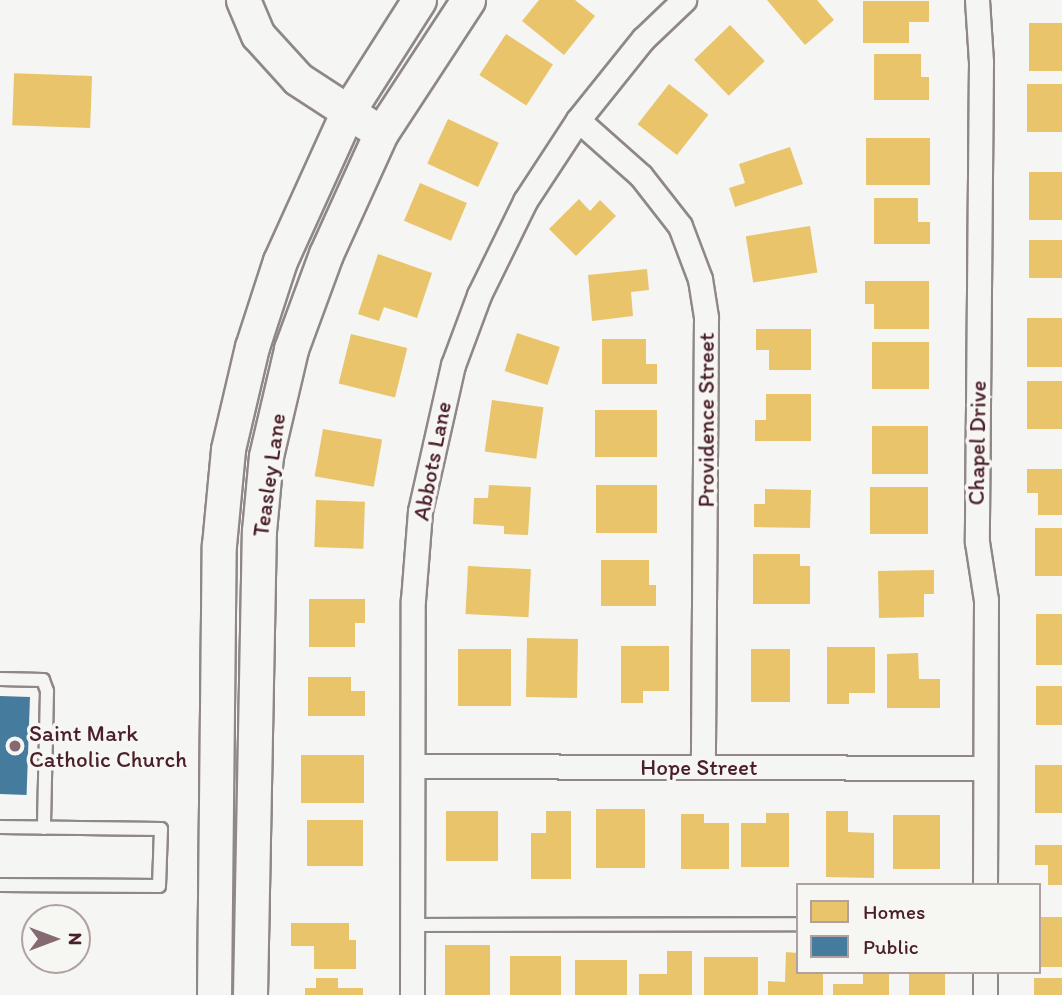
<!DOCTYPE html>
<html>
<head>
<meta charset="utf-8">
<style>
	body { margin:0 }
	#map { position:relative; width:1062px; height:995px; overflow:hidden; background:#f5f5f3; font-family:Itim,sans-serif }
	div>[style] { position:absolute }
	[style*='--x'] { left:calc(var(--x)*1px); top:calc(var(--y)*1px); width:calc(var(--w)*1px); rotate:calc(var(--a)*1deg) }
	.homes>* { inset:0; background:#e9c46a; transform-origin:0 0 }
	.public>* { inset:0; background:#457b9d; transform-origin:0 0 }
	.roads { filter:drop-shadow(2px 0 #8f8788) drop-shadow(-2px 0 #8f8788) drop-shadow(0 2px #8f8788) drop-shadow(0 -2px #8f8788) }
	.lane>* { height:12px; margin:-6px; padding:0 6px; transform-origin:6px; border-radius:6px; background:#f5f5f3 }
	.street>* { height:23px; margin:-11.5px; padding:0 11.5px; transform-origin:11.5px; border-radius:11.5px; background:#f5f5f3 }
	.secondary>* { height:33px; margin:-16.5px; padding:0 16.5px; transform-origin:16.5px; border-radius:16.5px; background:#f5f5f3 }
	.dots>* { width:19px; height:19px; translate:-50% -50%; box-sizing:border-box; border:4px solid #f6f6f2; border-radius:50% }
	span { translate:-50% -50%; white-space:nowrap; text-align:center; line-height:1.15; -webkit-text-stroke:7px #f6f6f2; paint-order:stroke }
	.street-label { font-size:23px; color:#4a1f2b }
	.poi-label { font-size:23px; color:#4a1f2b }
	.left { translate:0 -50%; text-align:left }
	.legend { position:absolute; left:796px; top:883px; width:245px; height:91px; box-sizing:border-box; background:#f6f6f2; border:2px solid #b1a0a2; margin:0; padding:9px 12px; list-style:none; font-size:21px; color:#4a1f2b }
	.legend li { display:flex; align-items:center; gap:14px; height:35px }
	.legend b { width:35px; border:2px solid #b1a0a2 }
	.north { position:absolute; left:21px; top:904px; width:70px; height:70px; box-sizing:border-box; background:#f6f6f2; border:2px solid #b1a0a2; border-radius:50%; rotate:90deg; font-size:19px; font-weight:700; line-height:28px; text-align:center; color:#4a1f2b }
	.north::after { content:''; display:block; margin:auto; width:24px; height:32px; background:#866a71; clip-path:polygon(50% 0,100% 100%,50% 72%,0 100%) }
</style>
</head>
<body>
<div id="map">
	<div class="homes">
		<div style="clip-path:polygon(539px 0,575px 0,595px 16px,564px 55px,522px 21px)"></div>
		<div style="clip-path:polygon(767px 0,817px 0,834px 20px,805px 45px)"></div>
		<div style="clip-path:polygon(863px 1px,929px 1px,929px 22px,909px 22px,909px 43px,863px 43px)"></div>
		<div style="left:1029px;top:23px;width:33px;height:48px"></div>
		<div style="left:730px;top:25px;width:50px;height:50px;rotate:46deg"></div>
		<div style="left:506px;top:34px;width:56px;height:49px;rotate:33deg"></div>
		<div style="clip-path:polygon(874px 54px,921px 54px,921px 77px,929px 77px,929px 100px,874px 100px)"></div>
		<div style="left:92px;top:76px;width:52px;height:78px;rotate:92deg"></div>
		<div style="left:669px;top:84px;width:50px;height:51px;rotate:38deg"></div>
		<div style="left:1027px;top:84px;width:35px;height:48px"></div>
		<div style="left:448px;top:119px;width:56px;height:49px;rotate:25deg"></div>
		<div style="left:866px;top:138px;width:64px;height:47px"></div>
		<div style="clip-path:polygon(790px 147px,803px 184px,735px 207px,729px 188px,745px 183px,739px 164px)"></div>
		<div style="left:1029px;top:172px;width:33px;height:48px"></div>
		<div style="left:420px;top:183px;width:51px;height:41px;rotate:23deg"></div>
		<div style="clip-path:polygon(874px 198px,918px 198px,918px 222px,930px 222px,930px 244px,874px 244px)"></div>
		<div style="clip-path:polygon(579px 199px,590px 211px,600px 200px,616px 216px,576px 256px,549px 229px)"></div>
		<div style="left:810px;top:226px;width:47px;height:65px;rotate:81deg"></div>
		<div style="left:1029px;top:240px;width:33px;height:38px"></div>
		<div style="clip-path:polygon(378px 254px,432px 273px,417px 318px,384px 307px,379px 321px,358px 314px)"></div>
		<div style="clip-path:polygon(647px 269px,649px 290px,631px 292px,633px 316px,592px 321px,588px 275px)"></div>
		<div style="clip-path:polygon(865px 281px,929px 281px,929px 329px,874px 329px,874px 304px,865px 304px)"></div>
		<div style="left:1027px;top:318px;width:35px;height:49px"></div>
		<div style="clip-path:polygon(756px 329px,811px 329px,811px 370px,769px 370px,769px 350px,756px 350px)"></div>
		<div style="left:517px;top:333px;width:45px;height:40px;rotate:18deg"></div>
		<div style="left:351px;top:334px;width:58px;height:51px;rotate:14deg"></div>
		<div style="clip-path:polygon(602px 339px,646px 339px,646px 364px,657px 364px,657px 384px,602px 384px)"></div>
		<div style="left:872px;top:342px;width:57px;height:47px"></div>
		<div style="left:1027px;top:381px;width:35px;height:48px"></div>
		<div style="clip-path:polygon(766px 394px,811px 394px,811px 441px,755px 441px,755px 420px,766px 420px)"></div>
		<div style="left:492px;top:400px;width:52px;height:52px;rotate:8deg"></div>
		<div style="left:595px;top:410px;width:62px;height:47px"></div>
		<div style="left:872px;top:426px;width:56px;height:48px"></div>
		<div style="left:323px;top:429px;width:60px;height:48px;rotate:10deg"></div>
		<div style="clip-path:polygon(1027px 469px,1062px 469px,1062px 515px,1038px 515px,1038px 493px,1027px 493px)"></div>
		<div style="clip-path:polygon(489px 485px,531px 487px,528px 535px,504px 534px,504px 526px,473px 524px,474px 498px,488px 498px)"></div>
		<div style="left:596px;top:485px;width:61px;height:48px"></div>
		<div style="left:870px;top:487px;width:58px;height:47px"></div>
		<div style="clip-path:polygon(765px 489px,811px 490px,810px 528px,754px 527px,754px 504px,765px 504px)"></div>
		<div style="left:316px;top:500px;width:49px;height:47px;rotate:2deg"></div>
		<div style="left:1035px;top:528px;width:27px;height:48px"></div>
		<div style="clip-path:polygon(753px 554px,800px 554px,800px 566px,810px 566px,810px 604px,753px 604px)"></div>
		<div style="clip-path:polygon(601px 560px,649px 560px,649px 585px,656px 585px,656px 606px,601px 606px)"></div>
		<div style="left:468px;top:566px;width:63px;height:48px;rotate:3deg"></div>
		<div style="clip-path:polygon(934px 570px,934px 594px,924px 594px,924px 617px,879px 618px,878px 571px)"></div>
		<div style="clip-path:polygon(309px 599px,365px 599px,365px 623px,355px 623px,355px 647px,309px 647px)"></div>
		<div style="left:1036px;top:614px;width:26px;height:51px"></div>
		<div style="left:527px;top:638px;width:51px;height:59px;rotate:1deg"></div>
		<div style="clip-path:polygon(621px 646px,669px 646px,669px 691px,643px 691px,643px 703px,621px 703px)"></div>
		<div style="clip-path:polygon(827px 647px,875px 647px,875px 693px,849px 693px,849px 704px,827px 704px)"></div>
		<div style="left:458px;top:649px;width:53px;height:57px"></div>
		<div style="left:751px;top:649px;width:39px;height:53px"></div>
		<div style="clip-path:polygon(918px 653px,919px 679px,940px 679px,940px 708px,887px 708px,887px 654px)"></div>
		<div style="clip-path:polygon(308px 677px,351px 677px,351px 691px,365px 691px,365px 716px,308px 716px)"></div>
		<div style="left:1036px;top:686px;width:26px;height:39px"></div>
		<div style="left:301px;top:755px;width:63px;height:48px"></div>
		<div style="left:1035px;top:765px;width:27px;height:48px"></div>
		<div style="left:596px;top:809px;width:49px;height:59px"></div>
		<div style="left:446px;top:811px;width:52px;height:50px"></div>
		<div style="clip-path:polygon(546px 811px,571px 811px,571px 879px,531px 879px,531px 833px,546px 833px)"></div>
		<div style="clip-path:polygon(826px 811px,848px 811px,848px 832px,874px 833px,874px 878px,826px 877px)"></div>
		<div style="clip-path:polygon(766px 813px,789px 813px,789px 867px,741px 867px,741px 823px,766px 823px)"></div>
		<div style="clip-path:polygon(681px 814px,704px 814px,704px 823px,729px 823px,729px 869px,681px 869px)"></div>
		<div style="left:893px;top:815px;width:47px;height:54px"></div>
		<div style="left:307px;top:820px;width:56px;height:46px"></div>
		<div style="clip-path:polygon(1035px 845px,1062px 845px,1062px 885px,1048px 885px,1048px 865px,1035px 865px)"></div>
		<div style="left:1039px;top:917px;width:23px;height:50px"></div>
		<div style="clip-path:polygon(291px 923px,349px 923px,349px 940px,356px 940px,356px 969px,314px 969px,314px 946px,291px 946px)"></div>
		<div style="left:445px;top:945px;width:45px;height:50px"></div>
		<div style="clip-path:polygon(667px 951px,692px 951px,692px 995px,639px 995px,639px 974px,667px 974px)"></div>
		<div style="clip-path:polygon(786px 952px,798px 953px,798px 972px,823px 972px,823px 995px,768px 995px,768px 981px,785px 982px)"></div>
		<div style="left:510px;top:956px;width:51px;height:39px"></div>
		<div style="left:704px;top:957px;width:54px;height:38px"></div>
		<div style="left:575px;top:960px;width:52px;height:35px"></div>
		<div style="clip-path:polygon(863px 972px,889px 972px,889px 995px,833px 995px,833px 984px,863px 984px)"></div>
		<div style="left:909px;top:972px;width:36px;height:23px"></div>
		<div style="clip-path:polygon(316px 978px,338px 978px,338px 988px,363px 988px,363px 995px,305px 995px,305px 988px,316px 988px)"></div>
		<div style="left:1034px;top:978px;width:28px;height:17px"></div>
	</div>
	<div class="public">
		<div style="left:0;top:696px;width:30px;height:98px;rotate:2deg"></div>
	</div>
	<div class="roads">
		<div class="lane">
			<div style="--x:0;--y:679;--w:43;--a:1.3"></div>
			<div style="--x:43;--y:680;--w:12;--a:70"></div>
			<div style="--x:47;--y:691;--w:137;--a:91.3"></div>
			<div style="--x:0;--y:827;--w:161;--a:0.7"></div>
			<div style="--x:161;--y:829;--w:57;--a:92"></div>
			<div style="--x:159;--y:886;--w:159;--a:-179.6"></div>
			<div style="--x:413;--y:925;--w:385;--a:-0.1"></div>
		</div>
		<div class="street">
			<div style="--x:977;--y:0;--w:62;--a:86.3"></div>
			<div style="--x:981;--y:62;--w:480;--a:90.5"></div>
			<div style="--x:977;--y:542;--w:59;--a:81.2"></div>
			<div style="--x:986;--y:600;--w:285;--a:90.2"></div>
			<div style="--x:578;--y:120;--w:84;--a:41.6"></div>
			<div style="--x:641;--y:176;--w:63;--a:52"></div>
			<div style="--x:680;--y:226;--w:57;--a:69.3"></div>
			<div style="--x:700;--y:279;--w:39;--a:81"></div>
			<div style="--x:706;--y:318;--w:448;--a:90.4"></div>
			<div style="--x:413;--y:766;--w:572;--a:0.2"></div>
			<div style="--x:985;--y:972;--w:23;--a:90"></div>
			<div style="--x:412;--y:995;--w:395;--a:-89.9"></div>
			<div style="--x:413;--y:600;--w:89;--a:-85.5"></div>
			<div style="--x:420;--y:511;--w:150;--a:-77.3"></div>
			<div style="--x:453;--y:365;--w:75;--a:-69.6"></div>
			<div style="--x:479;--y:295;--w:105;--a:-63.9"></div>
			<div style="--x:525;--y:201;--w:97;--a:-56.8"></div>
			<div style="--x:578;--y:120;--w:104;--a:-51.3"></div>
			<div style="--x:643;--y:39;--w:57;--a:-43.6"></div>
		</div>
		<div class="secondary">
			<div style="--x:243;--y:0;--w:38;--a:67"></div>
			<div style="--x:258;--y:35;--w:59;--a:47.7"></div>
			<div style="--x:298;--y:79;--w:82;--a:33.1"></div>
			<div style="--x:214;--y:995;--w:450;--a:-89.4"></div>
			<div style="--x:219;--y:545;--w:96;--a:-84.6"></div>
			<div style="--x:228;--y:449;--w:105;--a:-76.8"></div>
			<div style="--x:252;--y:347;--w:90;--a:-72"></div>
			<div style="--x:280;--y:261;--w:162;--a:-65.6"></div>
			<div style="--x:347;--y:113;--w:134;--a:-57.5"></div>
			<div style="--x:250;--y:995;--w:464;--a:-88.9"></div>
			<div style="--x:259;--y:531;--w:75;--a:-84.7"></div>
			<div style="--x:266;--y:456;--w:110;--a:-76.8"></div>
			<div style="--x:291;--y:349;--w:101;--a:-69.8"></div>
			<div style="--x:326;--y:254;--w:133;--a:-65.6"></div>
			<div style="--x:381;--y:133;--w:159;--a:-56.8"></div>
		</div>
	</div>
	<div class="dots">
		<div style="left:15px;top:746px;background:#866a71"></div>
	</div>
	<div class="street-label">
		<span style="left:706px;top:420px;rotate:-90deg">Providence Street</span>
		<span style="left:977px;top:443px;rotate:-89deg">Chapel Drive</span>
		<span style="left:432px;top:461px;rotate:-79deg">Abbots Lane</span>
		<span style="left:269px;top:475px;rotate:-82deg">Teasley Lane</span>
		<span style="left:699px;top:767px">Hope Street</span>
	</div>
	<div class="poi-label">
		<span class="left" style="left:29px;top:746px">Saint Mark<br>Catholic Church</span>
	</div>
	<ul class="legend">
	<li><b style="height:19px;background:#e9c46a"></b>Homes</li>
	<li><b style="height:19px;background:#457b9d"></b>Public</li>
	</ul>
	<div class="north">N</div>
</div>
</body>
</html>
